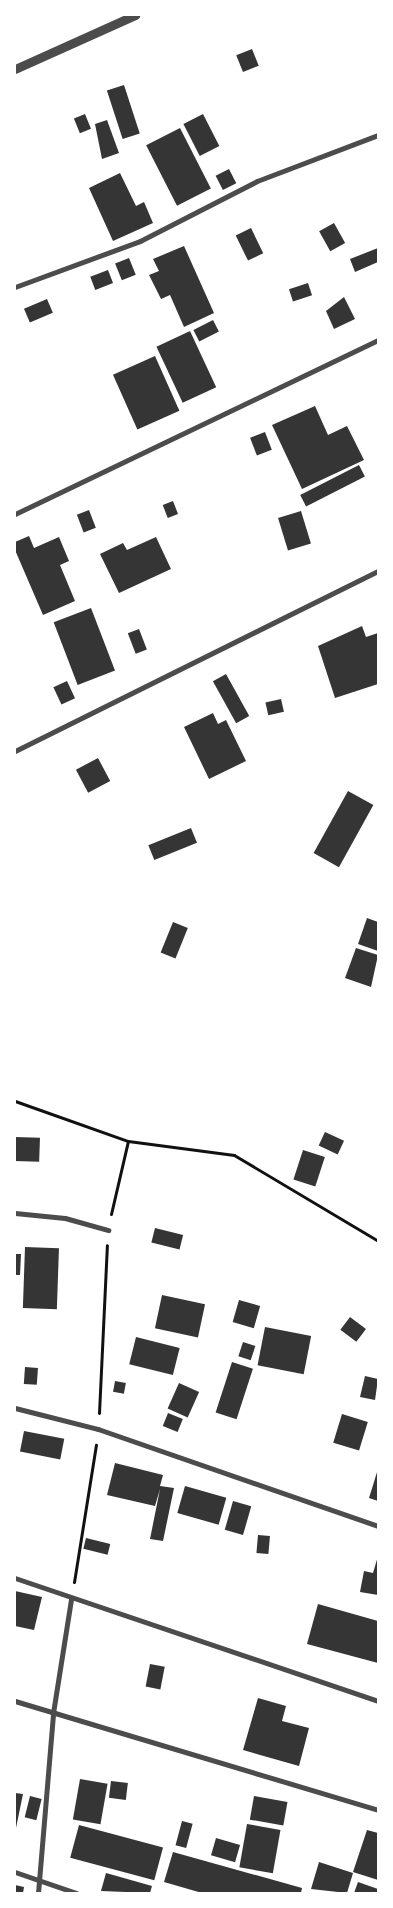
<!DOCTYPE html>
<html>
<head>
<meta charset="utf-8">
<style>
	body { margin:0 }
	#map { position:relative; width:393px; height:1908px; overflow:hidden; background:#fff; font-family:"Nunito Sans",sans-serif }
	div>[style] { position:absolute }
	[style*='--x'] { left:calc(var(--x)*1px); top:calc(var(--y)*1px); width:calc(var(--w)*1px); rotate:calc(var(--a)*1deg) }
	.building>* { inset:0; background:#353535; transform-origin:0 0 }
	.path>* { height:3px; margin:-1.5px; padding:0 1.5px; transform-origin:1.5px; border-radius:1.5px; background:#111 }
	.minor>* { height:5px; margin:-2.5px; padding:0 2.5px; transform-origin:2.5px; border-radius:2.5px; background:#4c4c4c }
	.tertiary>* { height:9px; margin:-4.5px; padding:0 4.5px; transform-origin:4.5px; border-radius:4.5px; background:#4c4c4c }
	span { translate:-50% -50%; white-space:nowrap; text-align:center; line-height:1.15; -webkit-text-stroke:4px #fff; paint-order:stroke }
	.frame { position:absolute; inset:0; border:16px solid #fff; pointer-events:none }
</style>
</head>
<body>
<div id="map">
	<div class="building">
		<div style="left:252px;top:49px;width:18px;height:17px;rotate:68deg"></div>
		<div style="left:124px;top:85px;width:51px;height:18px;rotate:72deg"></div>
		<div style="left:85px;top:114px;width:16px;height:12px;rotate:68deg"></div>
		<div style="left:203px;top:114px;width:36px;height:22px;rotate:63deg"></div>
		<div style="clip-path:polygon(107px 120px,119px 153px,102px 159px,95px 124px)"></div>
		<div style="left:180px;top:128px;width:68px;height:38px;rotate:63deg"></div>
		<div style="left:229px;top:169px;width:16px;height:15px;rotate:63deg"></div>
		<div style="clip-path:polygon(120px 173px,136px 206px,144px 202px,153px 223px,113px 241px,89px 188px)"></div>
		<div style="left:334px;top:223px;width:23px;height:17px;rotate:61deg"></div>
		<div style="left:251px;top:228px;width:28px;height:17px;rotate:64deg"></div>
		<div style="clip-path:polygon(184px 246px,214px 313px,184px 327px,170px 295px,161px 299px,149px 275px,159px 271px,153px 259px)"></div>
		<div style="clip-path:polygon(378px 248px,378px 262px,355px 272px,350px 259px)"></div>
		<div style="left:129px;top:258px;width:18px;height:15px;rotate:68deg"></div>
		<div style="left:108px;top:270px;width:14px;height:19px;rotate:69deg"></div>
		<div style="left:308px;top:283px;width:13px;height:20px;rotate:72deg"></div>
		<div style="clip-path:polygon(344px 297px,355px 319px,334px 329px,326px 311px)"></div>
		<div style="left:47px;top:299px;width:15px;height:25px;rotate:67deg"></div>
		<div style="left:213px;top:320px;width:13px;height:22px;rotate:63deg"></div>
		<div style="left:190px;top:331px;width:62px;height:37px;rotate:65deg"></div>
		<div style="left:155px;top:356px;width:60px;height:46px;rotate:66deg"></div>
		<div style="clip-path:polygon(315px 406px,328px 435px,347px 426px,364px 460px,302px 489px,272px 425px)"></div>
		<div style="left:265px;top:432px;width:19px;height:16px;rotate:69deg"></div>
		<div style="left:359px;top:465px;width:13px;height:66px;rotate:63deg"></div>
		<div style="left:173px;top:501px;width:14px;height:11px;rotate:69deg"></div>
		<div style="left:89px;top:510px;width:19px;height:13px;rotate:69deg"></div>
		<div style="left:301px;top:511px;width:34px;height:24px;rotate:73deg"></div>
		<div style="clip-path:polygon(29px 536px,34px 548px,59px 537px,69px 561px,60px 565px,75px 601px,43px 615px,15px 550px,15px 542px)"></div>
		<div style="clip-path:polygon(156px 537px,171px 569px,119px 593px,100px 554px,123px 543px,127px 550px)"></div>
		<div style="left:91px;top:608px;width:67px;height:40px;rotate:69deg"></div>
		<div style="clip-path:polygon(362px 626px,366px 637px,378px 633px,378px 684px,335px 698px,318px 646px)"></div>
		<div style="left:139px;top:629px;width:22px;height:12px;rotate:69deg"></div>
		<div style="left:226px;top:674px;width:48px;height:15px;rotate:61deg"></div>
		<div style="left:67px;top:681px;width:19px;height:15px;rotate:65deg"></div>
		<div style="left:281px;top:699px;width:13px;height:16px;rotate:77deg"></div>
		<div style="clip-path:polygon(213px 713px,218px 724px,226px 720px,246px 761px,209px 779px,184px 727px)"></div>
		<div style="left:98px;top:758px;width:26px;height:25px;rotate:62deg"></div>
		<div style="left:348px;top:791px;width:29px;height:71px;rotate:29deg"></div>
		<div style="left:191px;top:828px;width:16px;height:46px;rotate:68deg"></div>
		<div style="clip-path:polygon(367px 918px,378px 922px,378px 951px,358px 944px)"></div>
		<div style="left:173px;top:922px;width:16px;height:33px;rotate:22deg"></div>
		<div style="clip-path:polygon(356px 948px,378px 955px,371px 987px,345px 978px)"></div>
		<div style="left:325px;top:1132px;width:21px;height:15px;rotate:25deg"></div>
		<div style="left:15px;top:1137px;width:25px;height:24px;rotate:2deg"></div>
		<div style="left:303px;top:1150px;width:23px;height:31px;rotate:18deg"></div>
		<div style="left:155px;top:1228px;width:29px;height:15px;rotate:14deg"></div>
		<div style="left:25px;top:1247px;width:34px;height:61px;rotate:2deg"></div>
		<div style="clip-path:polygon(15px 1254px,21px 1254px,20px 1275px,15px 1275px)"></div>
		<div style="left:162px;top:1295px;width:44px;height:34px;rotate:12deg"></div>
		<div style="left:239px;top:1300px;width:22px;height:23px;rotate:16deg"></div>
		<div style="left:350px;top:1317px;width:20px;height:16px;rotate:37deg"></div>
		<div style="left:265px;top:1327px;width:47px;height:39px;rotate:11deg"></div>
		<div style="left:136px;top:1337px;width:45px;height:28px;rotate:14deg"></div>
		<div style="left:243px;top:1342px;width:13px;height:15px;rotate:18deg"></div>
		<div style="left:232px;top:1362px;width:22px;height:53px;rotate:18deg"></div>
		<div style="left:25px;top:1367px;width:13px;height:17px;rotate:4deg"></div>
		<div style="clip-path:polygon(365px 1376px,378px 1379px,375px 1400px,360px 1397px)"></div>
		<div style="left:115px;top:1381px;width:11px;height:11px;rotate:10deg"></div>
		<div style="left:179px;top:1383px;width:22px;height:28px;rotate:24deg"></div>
		<div style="left:168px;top:1413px;width:16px;height:14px;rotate:22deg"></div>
		<div style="left:342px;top:1414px;width:27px;height:30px;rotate:17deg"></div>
		<div style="left:24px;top:1431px;width:41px;height:21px;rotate:11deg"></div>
		<div style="clip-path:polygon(115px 1463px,163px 1475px,160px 1486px,174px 1488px,163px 1541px,150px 1539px,160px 1489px,155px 1506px,107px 1495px)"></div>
		<div style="clip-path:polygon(378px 1469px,378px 1501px,369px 1498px)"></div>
		<div style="left:185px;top:1486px;width:43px;height:28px;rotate:16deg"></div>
		<div style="left:233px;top:1501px;width:19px;height:30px;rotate:16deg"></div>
		<div style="left:258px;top:1535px;width:12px;height:18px;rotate:5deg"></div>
		<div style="left:86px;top:1538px;width:25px;height:11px;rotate:14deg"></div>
		<div style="clip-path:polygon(378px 1556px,378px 1595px,360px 1592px,364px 1571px,373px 1573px)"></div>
		<div style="clip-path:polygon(15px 1591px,42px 1597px,34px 1630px,15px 1626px)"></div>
		<div style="clip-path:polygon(318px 1604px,378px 1621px,378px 1663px,307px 1644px)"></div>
		<div style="left:150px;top:1664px;width:15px;height:23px;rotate:11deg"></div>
		<div style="clip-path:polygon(258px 1698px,286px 1706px,282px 1721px,309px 1728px,299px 1766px,243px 1750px)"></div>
		<div style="left:80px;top:1779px;width:28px;height:41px;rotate:10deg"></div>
		<div style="left:111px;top:1781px;width:17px;height:17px;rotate:7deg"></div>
		<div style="clip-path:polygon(15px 1793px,23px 1794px,16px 1828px,15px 1828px)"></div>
		<div style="left:30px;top:1796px;width:12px;height:22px;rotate:14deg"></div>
		<div style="left:254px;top:1796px;width:34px;height:24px;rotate:10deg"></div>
		<div style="left:182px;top:1821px;width:11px;height:25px;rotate:15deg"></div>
		<div style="left:247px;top:1824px;width:34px;height:44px;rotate:10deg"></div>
		<div style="left:79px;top:1825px;width:87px;height:34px;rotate:15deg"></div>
		<div style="clip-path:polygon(367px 1830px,378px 1833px,378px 1880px,353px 1872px)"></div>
		<div style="left:216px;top:1838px;width:25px;height:18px;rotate:16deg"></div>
		<div style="clip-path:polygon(173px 1852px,302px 1888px,301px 1893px,202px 1893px,164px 1882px)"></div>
		<div style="clip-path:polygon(319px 1862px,353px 1873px,347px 1893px,311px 1889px)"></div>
		<div style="clip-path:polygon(106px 1873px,152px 1886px,150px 1893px,101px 1891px)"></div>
		<div style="clip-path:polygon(358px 1882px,378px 1889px,378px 1893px,354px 1893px)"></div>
		<div style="clip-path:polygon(15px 1885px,24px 1887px,23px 1893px,15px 1893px)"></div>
	</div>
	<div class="path">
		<div style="--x:15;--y:1101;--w:120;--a:19.5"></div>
		<div style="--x:128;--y:1141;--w:107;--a:7.5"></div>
		<div style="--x:234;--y:1155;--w:168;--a:30.8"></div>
		<div style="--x:111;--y:1214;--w:75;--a:-76.9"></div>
		<div style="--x:99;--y:1413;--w:168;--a:-87.3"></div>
		<div style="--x:74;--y:1582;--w:139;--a:-80.9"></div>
	</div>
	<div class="minor">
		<div style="--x:15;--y:287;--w:133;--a:-20.2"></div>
		<div style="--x:140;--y:241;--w:131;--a:-27.1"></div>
		<div style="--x:257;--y:181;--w:129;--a:-20.8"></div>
		<div style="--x:15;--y:514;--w:403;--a:-25.6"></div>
		<div style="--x:15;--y:751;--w:405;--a:-26.4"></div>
		<div style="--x:15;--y:1213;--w:50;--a:5.7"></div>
		<div style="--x:65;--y:1218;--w:45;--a:15.6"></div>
		<div style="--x:15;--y:1408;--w:86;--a:14.2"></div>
		<div style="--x:98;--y:1429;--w:296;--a:19.1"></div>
		<div style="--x:15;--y:1578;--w:383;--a:18.7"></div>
		<div style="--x:15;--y:1701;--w:379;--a:16.7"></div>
		<div style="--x:15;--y:1872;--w:65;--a:19"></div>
		<div style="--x:38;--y:1893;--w:181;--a:-85.2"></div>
		<div style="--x:53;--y:1713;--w:115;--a:-81"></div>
	</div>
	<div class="tertiary">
		<div style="--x:15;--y:69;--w:132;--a:-24.2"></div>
	</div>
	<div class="frame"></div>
</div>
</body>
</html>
